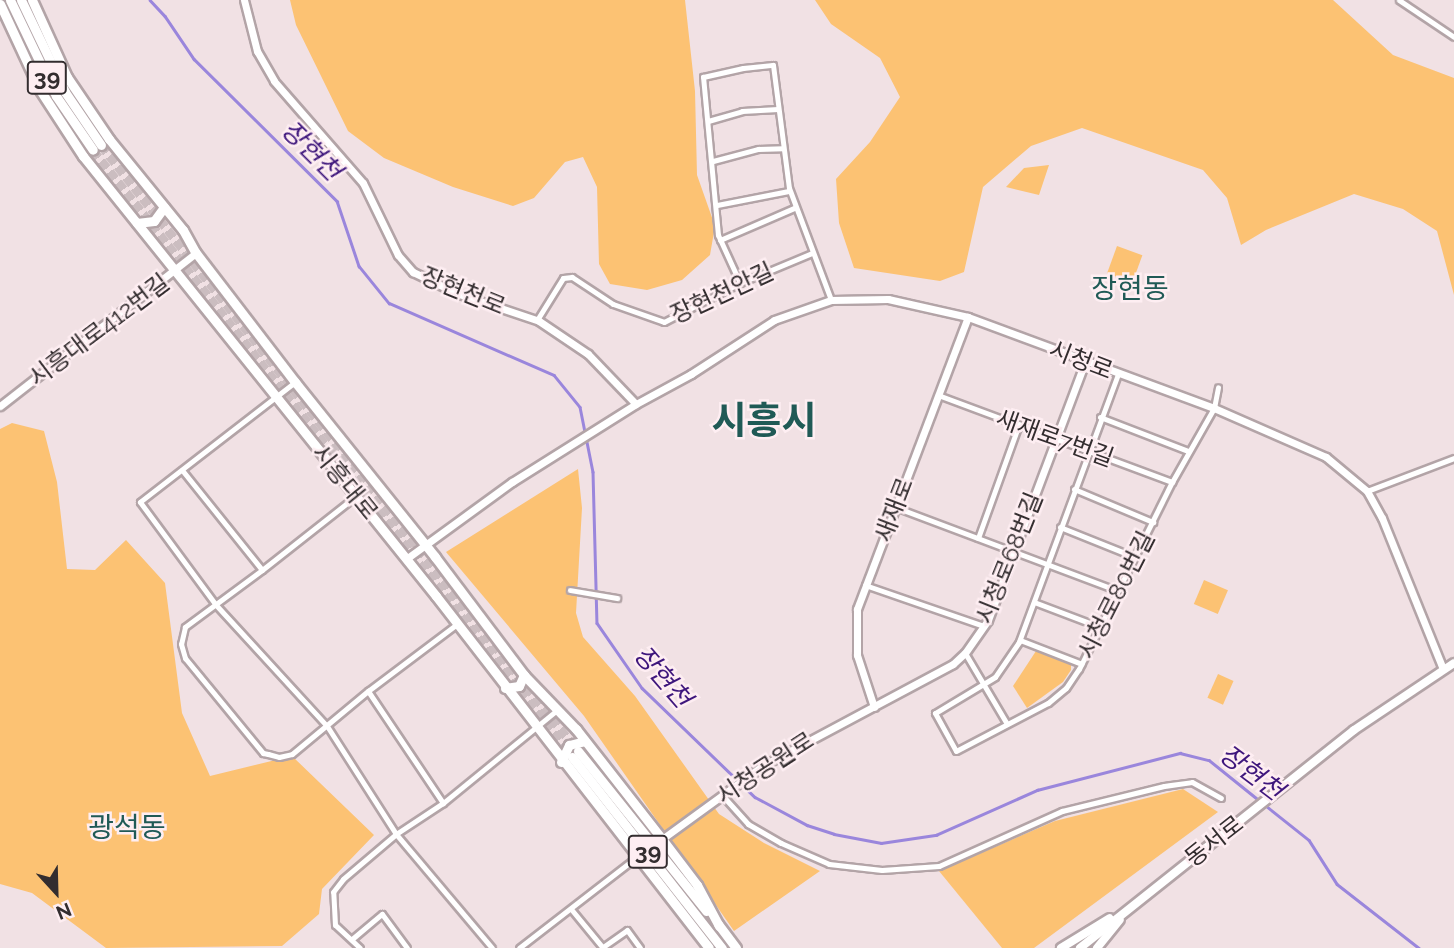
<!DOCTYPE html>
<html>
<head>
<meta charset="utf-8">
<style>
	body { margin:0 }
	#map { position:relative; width:1454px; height:948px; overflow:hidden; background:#f1e1e4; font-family:Raleway,"Noto Sans KR",sans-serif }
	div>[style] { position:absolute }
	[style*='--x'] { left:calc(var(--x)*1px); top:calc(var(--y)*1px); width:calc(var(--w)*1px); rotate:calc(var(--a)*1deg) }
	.green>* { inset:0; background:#fcc273; transform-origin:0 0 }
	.stream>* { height:2.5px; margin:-1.25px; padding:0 1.25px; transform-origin:1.25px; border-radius:1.25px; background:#9a86dc }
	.primary-tunnel>* { height:9px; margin-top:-4.5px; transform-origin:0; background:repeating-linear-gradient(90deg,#cbbdc0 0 9px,transparent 0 13.5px) }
	.roads { filter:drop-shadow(2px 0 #b3a4a7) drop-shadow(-2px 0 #b3a4a7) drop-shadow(0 2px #b3a4a7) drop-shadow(0 -2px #b3a4a7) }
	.pedestrian>* { height:4.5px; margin:-2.25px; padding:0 2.25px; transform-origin:2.25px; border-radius:2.25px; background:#fff }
	.minor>* { height:5px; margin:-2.5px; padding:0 2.5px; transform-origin:2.5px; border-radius:2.5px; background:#fff }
	.tertiary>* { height:7px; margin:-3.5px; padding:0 3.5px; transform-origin:3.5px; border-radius:3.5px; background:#fff }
	.secondary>* { height:8px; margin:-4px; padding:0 4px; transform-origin:4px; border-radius:4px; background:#fff }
	.primary>* { height:9px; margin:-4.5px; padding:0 4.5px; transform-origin:4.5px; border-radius:4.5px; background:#fff }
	span { translate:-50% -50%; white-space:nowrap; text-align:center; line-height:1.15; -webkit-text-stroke:5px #feeef2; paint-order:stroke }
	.shield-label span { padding:2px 5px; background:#feeef2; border:2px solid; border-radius:5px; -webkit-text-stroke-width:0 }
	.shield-label { font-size:23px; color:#332d2f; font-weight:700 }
	.street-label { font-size:24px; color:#332d2f }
	.water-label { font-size:26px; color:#3e167c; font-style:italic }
	.quarter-label { font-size:28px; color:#205a56 }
	.town-label { font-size:38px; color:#205a56; font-weight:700 }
	.north { position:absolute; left:21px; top:857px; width:70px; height:70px; -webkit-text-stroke:5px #feeef2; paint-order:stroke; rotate:158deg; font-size:19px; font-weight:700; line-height:28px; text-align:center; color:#332d2f }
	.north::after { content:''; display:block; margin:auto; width:24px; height:32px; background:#332d2f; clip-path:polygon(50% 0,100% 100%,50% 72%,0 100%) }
</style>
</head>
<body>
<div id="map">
	<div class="green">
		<div style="clip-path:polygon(290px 0,685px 0,695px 91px,697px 175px,715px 226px,710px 255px,682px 280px,647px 290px,610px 284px,599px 264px,597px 187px,583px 157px,565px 162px,534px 198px,513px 206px,453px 187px,384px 158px,348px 131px,296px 25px)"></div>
		<div style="clip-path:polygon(815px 0,1333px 0,1393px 55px,1454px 78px,1454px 295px,1437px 231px,1403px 209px,1354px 194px,1266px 230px,1241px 245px,1227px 198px,1203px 170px,1082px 128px,1031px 146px,983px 187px,964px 272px,940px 281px,854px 268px,839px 223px,836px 179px,870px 142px,900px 97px,880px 58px,831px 24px)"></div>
		<div style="clip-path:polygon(1049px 165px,1039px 195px,1006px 187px,1024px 168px)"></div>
		<div style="left:1117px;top:246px;width:27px;height:29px;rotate:20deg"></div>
		<div style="clip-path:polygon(12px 423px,44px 431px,57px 482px,67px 569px,95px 570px,126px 540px,165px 583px,182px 713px,210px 776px,292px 756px,374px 835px,322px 889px,319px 914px,282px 946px,106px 948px,32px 893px,0 884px,0 429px)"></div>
		<div style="clip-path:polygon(578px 469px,582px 508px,576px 613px,583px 637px,635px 696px,719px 814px,764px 843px,820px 871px,734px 931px,584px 716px,446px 552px)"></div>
		<div style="left:1204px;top:580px;width:26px;height:26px;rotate:23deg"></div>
		<div style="clip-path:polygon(1036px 651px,1071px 663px,1071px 670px,1063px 682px,1027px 708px,1013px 686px)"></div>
		<div style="left:1218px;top:674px;width:17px;height:26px;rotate:24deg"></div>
		<div style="clip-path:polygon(1183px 789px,1218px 812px,1034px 948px,1002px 948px,939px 871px,1055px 821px)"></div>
	</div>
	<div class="stream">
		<div style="--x:150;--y:0;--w:22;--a:47"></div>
		<div style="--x:165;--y:16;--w:52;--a:56"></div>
		<div style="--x:194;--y:59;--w:202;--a:44.8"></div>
		<div style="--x:337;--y:201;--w:69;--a:71.3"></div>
		<div style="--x:359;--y:266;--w:48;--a:51"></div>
		<div style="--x:389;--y:303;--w:180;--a:23.6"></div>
		<div style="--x:554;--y:375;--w:41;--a:50.9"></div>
		<div style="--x:580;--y:407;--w:66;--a:78.7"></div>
		<div style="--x:593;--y:472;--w:151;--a:88.5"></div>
		<div style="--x:597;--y:623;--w:79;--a:55.3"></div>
		<div style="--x:642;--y:688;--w:157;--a:44"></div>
		<div style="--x:755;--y:797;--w:59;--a:28.3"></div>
		<div style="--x:807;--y:825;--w:28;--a:18"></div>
		<div style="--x:834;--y:834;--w:48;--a:10.8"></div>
		<div style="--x:881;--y:843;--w:56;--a:-8.3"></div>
		<div style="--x:936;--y:835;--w:111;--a:-24"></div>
		<div style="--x:1037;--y:790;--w:148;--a:-14.5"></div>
		<div style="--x:1180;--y:753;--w:30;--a:14"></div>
		<div style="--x:1209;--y:760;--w:65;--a:38.8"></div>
		<div style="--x:1265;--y:805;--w:56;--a:38.5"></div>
		<div style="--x:1309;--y:840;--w:52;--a:57.5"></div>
		<div style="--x:1337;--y:884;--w:104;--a:38"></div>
	</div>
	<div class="primary-tunnel">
		<div style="--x:101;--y:145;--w:770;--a:51.81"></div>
		<div style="--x:93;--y:150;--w:768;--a:51.71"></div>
	</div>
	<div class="roads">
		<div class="pedestrian">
			<div style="--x:570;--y:590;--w:48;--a:9.7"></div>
		</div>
		<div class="minor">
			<div style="--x:1399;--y:0;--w:66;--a:33.9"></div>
			<div style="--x:708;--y:121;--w:35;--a:-16"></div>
			<div style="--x:742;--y:111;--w:36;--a:-3"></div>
			<div style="--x:713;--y:161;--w:47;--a:-14.9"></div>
			<div style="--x:758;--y:149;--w:25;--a:-2"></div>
			<div style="--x:717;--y:205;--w:73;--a:-11"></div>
			<div style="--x:720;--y:240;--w:81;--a:-23.4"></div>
			<div style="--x:740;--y:283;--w:53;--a:-114.6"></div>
			<div style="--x:718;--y:235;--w:159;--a:-95.4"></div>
			<div style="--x:703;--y:77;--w:41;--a:-12.7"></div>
			<div style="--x:743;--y:68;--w:30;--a:-6"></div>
			<div style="--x:773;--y:65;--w:124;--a:82.6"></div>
			<div style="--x:789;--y:188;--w:120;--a:69.4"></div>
			<div style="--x:537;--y:320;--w:49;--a:-58.2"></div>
			<div style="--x:563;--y:278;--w:9;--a:-6"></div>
			<div style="--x:572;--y:277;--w:49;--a:33.4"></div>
			<div style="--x:613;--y:304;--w:54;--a:19.4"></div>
			<div style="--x:664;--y:322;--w:85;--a:-27.2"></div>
			<div style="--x:740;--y:283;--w:78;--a:-22.6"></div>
			<div style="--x:1118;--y:374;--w:286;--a:110.3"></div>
			<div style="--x:1019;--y:642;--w:42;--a:124.4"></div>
			<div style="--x:995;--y:677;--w:70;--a:149"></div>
			<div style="--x:935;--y:713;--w:43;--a:61.1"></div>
			<div style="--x:956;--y:751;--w:104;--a:-27.6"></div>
			<div style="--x:1048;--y:703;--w:23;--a:-40"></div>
			<div style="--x:1066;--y:688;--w:23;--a:-56"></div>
			<div style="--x:1079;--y:669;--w:209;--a:-63.6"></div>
			<div style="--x:1172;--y:482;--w:85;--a:-60.4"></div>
			<div style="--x:1214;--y:408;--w:21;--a:-79"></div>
			<div style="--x:295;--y:382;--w:196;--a:142.3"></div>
			<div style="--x:140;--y:502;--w:128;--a:53.6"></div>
			<div style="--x:216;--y:605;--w:164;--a:47.5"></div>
			<div style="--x:327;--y:726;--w:128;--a:57.4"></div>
			<div style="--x:396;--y:834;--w:149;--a:49.9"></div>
			<div style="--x:938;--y:395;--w:250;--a:20.4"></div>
			<div style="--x:1100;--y:417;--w:94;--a:21.1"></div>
			<div style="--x:182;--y:470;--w:128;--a:51.3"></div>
			<div style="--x:262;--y:570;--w:120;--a:-38.2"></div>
			<div style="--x:1074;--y:489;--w:86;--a:22.7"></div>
			<div style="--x:1367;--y:491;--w:93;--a:-20.8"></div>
			<div style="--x:895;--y:507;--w:238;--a:20.6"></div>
			<div style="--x:1060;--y:527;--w:81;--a:21.8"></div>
			<div style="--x:978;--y:538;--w:121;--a:-70.2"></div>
			<div style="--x:262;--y:570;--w:96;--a:143.5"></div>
			<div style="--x:185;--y:627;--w:17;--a:103"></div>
			<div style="--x:181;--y:644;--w:15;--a:74"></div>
			<div style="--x:185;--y:658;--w:123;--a:50.6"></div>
			<div style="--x:263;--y:753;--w:5;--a:11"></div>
			<div style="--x:268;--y:754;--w:11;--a:15"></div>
			<div style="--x:279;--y:757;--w:13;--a:-13"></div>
			<div style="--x:292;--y:754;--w:99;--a:-39.7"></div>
			<div style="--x:368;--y:691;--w:111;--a:-37"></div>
			<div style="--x:865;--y:585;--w:126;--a:19"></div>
			<div style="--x:1034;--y:602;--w:71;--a:20.7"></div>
			<div style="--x:1020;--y:640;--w:66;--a:21.2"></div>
			<div style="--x:965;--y:653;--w:82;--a:59.4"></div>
			<div style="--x:368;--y:691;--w:135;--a:56.2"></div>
			<div style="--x:722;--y:795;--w:39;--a:48"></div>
			<div style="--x:748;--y:824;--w:38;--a:30"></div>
			<div style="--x:781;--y:843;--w:52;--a:23.6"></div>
			<div style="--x:829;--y:864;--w:53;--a:6.5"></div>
			<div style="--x:882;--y:870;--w:57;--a:-4"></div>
			<div style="--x:939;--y:866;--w:135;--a:-24.1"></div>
			<div style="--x:1062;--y:811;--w:105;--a:-13.8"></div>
			<div style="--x:1164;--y:786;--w:28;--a:-8"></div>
			<div style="--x:1192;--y:782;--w:33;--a:29"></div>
			<div style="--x:571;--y:909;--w:50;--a:50.6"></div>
			<div style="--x:352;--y:939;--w:39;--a:-40"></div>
			<div style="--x:382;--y:914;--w:42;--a:53.7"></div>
			<div style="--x:603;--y:947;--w:29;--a:-35"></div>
			<div style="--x:627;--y:930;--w:22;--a:54"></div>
			<div style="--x:360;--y:948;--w:34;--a:-137"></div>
			<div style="--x:335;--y:925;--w:33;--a:-93"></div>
			<div style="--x:333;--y:892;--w:16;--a:-52"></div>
			<div style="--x:343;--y:879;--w:70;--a:-40.3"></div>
			<div style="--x:396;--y:834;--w:56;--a:-33.4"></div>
			<div style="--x:443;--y:803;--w:146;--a:-39.2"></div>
			<div style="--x:519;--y:948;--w:150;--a:-37.7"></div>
		</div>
		<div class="tertiary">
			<div style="--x:244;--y:0;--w:53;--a:75.7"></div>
			<div style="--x:257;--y:51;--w:34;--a:60"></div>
			<div style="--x:274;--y:81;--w:135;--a:48.9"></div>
			<div style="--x:363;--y:183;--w:80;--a:64.1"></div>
			<div style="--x:398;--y:255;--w:23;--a:49"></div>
			<div style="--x:413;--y:272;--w:51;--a:25.6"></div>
			<div style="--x:459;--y:294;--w:84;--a:18.6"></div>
			<div style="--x:539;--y:321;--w:59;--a:34"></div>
			<div style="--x:588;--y:354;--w:69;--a:46.2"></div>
			<div style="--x:0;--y:406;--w:249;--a:-38"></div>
			<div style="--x:406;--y:559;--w:131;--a:-36"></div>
			<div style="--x:512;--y:482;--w:146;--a:-32.2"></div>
			<div style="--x:636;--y:404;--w:63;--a:-28.6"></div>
			<div style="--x:691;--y:374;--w:99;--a:-33"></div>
			<div style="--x:774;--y:320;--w:60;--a:-19.3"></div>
			<div style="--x:831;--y:300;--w:57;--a:-1"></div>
			<div style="--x:888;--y:299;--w:82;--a:12.7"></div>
			<div style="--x:968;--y:317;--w:262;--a:20.3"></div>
			<div style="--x:1214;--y:408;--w:122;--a:23.6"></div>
			<div style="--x:1326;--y:457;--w:53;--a:39.7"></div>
			<div style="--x:1367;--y:491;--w:31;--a:61"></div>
			<div style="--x:1382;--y:518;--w:163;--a:68"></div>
			<div style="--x:874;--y:707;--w:55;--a:-108.1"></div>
			<div style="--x:857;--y:655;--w:46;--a:-90"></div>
			<div style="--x:857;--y:609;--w:312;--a:-69.2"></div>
			<div style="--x:662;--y:839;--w:126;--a:-36"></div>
			<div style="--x:764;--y:765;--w:214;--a:-28.1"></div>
			<div style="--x:953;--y:664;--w:16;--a:-43"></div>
			<div style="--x:965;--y:653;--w:40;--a:-55.1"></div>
			<div style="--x:988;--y:620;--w:276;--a:-69.4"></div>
		</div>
		<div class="secondary">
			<div style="--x:1061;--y:948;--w:57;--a:-31.5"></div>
			<div style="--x:1080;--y:948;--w:350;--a:-38.5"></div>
			<div style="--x:1354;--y:730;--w:120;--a:-33.8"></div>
			<div style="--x:1097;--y:948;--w:36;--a:-51"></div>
		</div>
		<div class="primary">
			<div style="--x:10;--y:0;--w:106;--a:64.4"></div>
			<div style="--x:56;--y:96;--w:65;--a:55.6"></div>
			<div style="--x:21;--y:0;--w:102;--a:64.4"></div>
			<div style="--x:65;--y:92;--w:64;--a:55.8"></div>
			<div style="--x:32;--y:0;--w:85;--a:65.6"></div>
			<div style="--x:67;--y:77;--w:75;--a:55.9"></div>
			<div style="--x:109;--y:139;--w:117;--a:50.9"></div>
			<div style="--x:183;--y:230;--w:26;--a:61"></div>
			<div style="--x:196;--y:253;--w:163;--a:52.5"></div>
			<div style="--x:295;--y:382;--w:224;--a:51.3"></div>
			<div style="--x:435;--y:557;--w:148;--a:53"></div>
			<div style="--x:524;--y:675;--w:75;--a:46.1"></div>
			<div style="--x:576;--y:729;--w:140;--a:52"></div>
			<div style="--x:662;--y:839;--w:58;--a:52.7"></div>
			<div style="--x:697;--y:885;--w:47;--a:61.8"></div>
			<div style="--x:0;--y:4;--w:95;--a:65.1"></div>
			<div style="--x:40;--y:90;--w:79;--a:56.9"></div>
			<div style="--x:83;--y:156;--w:564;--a:51.26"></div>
			<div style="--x:436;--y:596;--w:445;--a:52.2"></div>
			<div style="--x:137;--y:223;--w:17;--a:-7"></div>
			<div style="--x:154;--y:221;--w:17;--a:-54"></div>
			<div style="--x:505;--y:688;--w:14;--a:-8"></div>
			<div style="--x:519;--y:686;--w:12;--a:-66"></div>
			<div style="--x:578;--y:751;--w:205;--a:51.3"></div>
			<div style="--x:572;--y:757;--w:243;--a:51.9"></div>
			<div style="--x:561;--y:762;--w:19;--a:-65"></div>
			<div style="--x:569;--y:745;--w:16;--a:-14"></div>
			<div style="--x:718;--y:924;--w:30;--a:53"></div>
		</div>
	</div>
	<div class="shield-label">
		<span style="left:47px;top:78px">39</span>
		<span style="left:648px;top:852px">39</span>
	</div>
	<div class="street-label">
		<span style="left:463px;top:291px;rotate:22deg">장현천로</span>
		<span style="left:722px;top:293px;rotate:-25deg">장현천안길</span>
		<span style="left:99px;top:330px;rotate:-37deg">시흥대로412번길</span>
		<span style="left:1081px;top:360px;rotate:21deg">시청로</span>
		<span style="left:1055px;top:438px;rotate:20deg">새재로7번길</span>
		<span style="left:345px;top:482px;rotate:51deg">시흥대로</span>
		<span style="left:894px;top:510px;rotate:-69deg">새재로</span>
		<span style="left:1009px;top:558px;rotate:-68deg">시청로68번길</span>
		<span style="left:1116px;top:595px;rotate:-63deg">시청로80번길</span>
		<span style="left:765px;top:768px;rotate:-33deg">시청공원로</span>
		<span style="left:1214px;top:841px;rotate:-38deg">동서로</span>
	</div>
	<div class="water-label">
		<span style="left:311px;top:151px;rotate:45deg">장현천</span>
		<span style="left:662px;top:677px;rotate:49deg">장현천</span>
		<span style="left:1251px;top:773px;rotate:37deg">장현천</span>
	</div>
	<div class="quarter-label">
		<span style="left:1130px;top:289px">장현동</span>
		<span style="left:127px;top:828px">광석동</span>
	</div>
	<div class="town-label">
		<span style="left:764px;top:421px">시흥시</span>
	</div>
	<div class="north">N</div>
</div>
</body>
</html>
